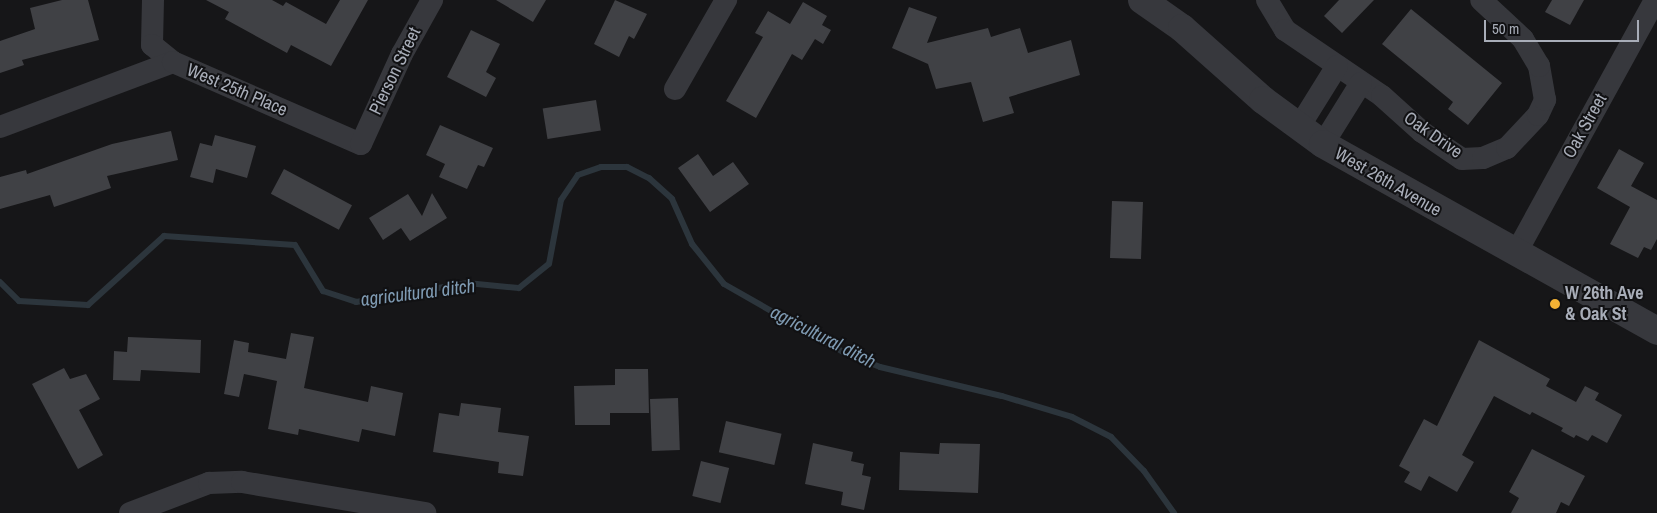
<!DOCTYPE html>
<html>
<head>
<meta charset="utf-8">
<style>
	body { margin:0 }
	#map { position:relative; width:1657px; height:513px; overflow:hidden; background:#161618; font-family:"Archivo Narrow",sans-serif }
	div>[style] { position:absolute }
	[style*='--x'] { left:calc(var(--x)*1px); top:calc(var(--y)*1px); width:calc(var(--w)*1px); rotate:calc(var(--a)*1deg) }
	.stream>* { height:6px; margin:-3px; padding:0 3px; transform-origin:3px; border-radius:3px; background:#2c353c }
	.building>* { inset:0; background:#404145; transform-origin:0 0 }
	.minor>* { height:22px; margin:-11px; padding:0 11px; transform-origin:11px; border-radius:11px; background:#37383d }
	.tertiary>* { height:28px; margin:-14px; padding:0 14px; transform-origin:14px; border-radius:14px; background:#37383d }
	.dots>* { width:14px; height:14px; translate:-50% -50%; box-sizing:border-box; border:2px solid #111113; border-radius:50% }
	span { translate:-50% -50%; white-space:nowrap; text-align:center; line-height:1.15; -webkit-text-stroke:4px #111113; paint-order:stroke }
	.street-label { font-size:18px; color:#a8adb8 }
	.poi-label { font-size:18px; color:#a8adb8; font-weight:700 }
	.left { translate:0 -50%; text-align:left }
	.water-label { font-size:19px; color:#7f9bb3; font-style:italic }
	.scale { position:absolute; left:1484px; top:20px; width:155px; height:22px; box-sizing:border-box; border:2px solid #a8adb8; border-top:0; padding-left:6px; font-size:15px; line-height:18px; white-space:nowrap; color:#a8adb8; -webkit-text-stroke:4px #111113; paint-order:stroke }
</style>
</head>
<body>
<div id="map">
	<div class="stream">
		<div style="--x:0;--y:282;--w:27;--a:45"></div>
		<div style="--x:19;--y:301;--w:69;--a:3.3"></div>
		<div style="--x:88;--y:305;--w:103;--a:-42.2"></div>
		<div style="--x:164;--y:236;--w:131;--a:3.9"></div>
		<div style="--x:295;--y:245;--w:54;--a:58.7"></div>
		<div style="--x:323;--y:291;--w:35;--a:18"></div>
		<div style="--x:356;--y:302;--w:113;--a:-9.7"></div>
		<div style="--x:467;--y:283;--w:52;--a:5.5"></div>
		<div style="--x:519;--y:288;--w:38;--a:-39"></div>
		<div style="--x:549;--y:264;--w:65;--a:-79.4"></div>
		<div style="--x:561;--y:200;--w:30;--a:-56"></div>
		<div style="--x:578;--y:175;--w:24;--a:-19"></div>
		<div style="--x:601;--y:167;--w:26;--a:0"></div>
		<div style="--x:627;--y:167;--w:25;--a:27"></div>
		<div style="--x:649;--y:178;--w:31;--a:42"></div>
		<div style="--x:672;--y:199;--w:49;--a:66"></div>
		<div style="--x:692;--y:244;--w:51;--a:51.3"></div>
		<div style="--x:724;--y:284;--w:137;--a:29.7"></div>
		<div style="--x:843;--y:352;--w:40;--a:22"></div>
		<div style="--x:880;--y:367;--w:125;--a:13.4"></div>
		<div style="--x:1002;--y:396;--w:73;--a:16.7"></div>
		<div style="--x:1072;--y:417;--w:44;--a:27.1"></div>
		<div style="--x:1111;--y:437;--w:47;--a:45.9"></div>
		<div style="--x:1144;--y:471;--w:52;--a:54.5"></div>
	</div>
	<div class="building">
		<div style="clip-path:polygon(62px 0,88px 0,99px 40px,22px 60px,24px 65px,0 73px,0 41px,35px 29px,30px 8px)"></div>
		<div style="clip-path:polygon(206px 0,272px 0,283px 6px,286px 2px,326px 24px,340px 0,368px 0,331px 66px,291px 45px,287px 53px,225px 19px,229px 12px)"></div>
		<div style="clip-path:polygon(496px 0,546px 0,533px 22px)"></div>
		<div style="clip-path:polygon(615px 0,647px 14px,634px 39px,629px 36px,619px 57px,594px 44px)"></div>
		<div style="clip-path:polygon(1339px 0,1374px 0,1342px 33px,1324px 16px)"></div>
		<div style="clip-path:polygon(1552px 0,1584px 0,1570px 25px,1545px 12px)"></div>
		<div style="clip-path:polygon(803px 2px,827px 16px,822px 25px,831px 30px,823px 44px,815px 39px,802px 60px,792px 54px,756px 118px,726px 101px,763px 37px,755px 33px,768px 11px,790px 24px)"></div>
		<div style="clip-path:polygon(909px 7px,937px 17px,927px 43px,988px 28px,991px 37px,1020px 28px,1028px 53px,1071px 40px,1080px 75px,1009px 97px,1014px 113px,983px 122px,971px 82px,936px 89px,928px 64px,892px 48px)"></div>
		<div style="clip-path:polygon(1411px 9px,1502px 83px,1468px 125px,1448px 109px,1453px 102px,1382px 44px)"></div>
		<div style="clip-path:polygon(471px 30px,500px 44px,486px 72px,496px 78px,486px 97px,447px 77px)"></div>
		<div style="left:596px;top:100px;width:31px;height:54px;rotate:81deg"></div>
		<div style="clip-path:polygon(440px 125px,493px 148px,484px 167px,478px 165px,467px 189px,439px 177px,445px 164px,426px 155px)"></div>
		<div style="clip-path:polygon(171px 131px,178px 160px,107px 176px,111px 188px,54px 207px,50px 195px,0 209px,0 177px,26px 170px,27px 174px,112px 144px)"></div>
		<div style="clip-path:polygon(215px 135px,256px 146px,247px 178px,216px 169px,213px 183px,190px 177px,200px 143px,212px 146px)"></div>
		<div style="clip-path:polygon(1619px 149px,1644px 163px,1631px 186px,1657px 200px,1657px 239px,1651px 250px,1644px 247px,1638px 258px,1610px 244px,1630px 207px,1597px 188px)"></div>
		<div style="clip-path:polygon(698px 154px,713px 176px,733px 162px,749px 184px,710px 212px,678px 168px)"></div>
		<div style="left:284px;top:169px;width:77px;height:28px;rotate:28deg"></div>
		<div style="clip-path:polygon(432px 193px,447px 218px,410px 241px,401px 228px,383px 240px,369px 218px,408px 194px,422px 216px)"></div>
		<div style="left:1112px;top:201px;width:31px;height:57px;rotate:2deg"></div>
		<div style="clip-path:polygon(291px 333px,314px 337px,304px 388px,368px 402px,371px 386px,403px 393px,395px 436px,362px 429px,359px 442px,299px 429px,298px 435px,268px 429px,277px 381px,244px 374px,239px 397px,224px 394px,234px 340px,249px 343px,248px 352px,286px 359px)"></div>
		<div style="clip-path:polygon(128px 337px,201px 340px,200px 373px,141px 370px,140px 381px,113px 380px,114px 351px,127px 352px)"></div>
		<div style="clip-path:polygon(1479px 340px,1550px 379px,1546px 386px,1576px 402px,1585px 386px,1599px 393px,1595px 400px,1622px 415px,1607px 443px,1592px 435px,1588px 441px,1576px 435px,1574px 438px,1561px 431px,1563px 428px,1532px 412px,1530px 415px,1494px 396px,1462px 455px,1474px 462px,1457px 492px,1429px 476px,1421px 491px,1404px 482px,1410px 472px,1399px 466px,1424px 419px,1437px 426px)"></div>
		<div style="clip-path:polygon(64px 368px,70px 379px,86px 374px,100px 399px,79px 410px,103px 455px,78px 469px,32px 384px)"></div>
		<div style="clip-path:polygon(615px 369px,648px 369px,649px 413px,610px 413px,610px 425px,575px 425px,574px 386px,615px 385px)"></div>
		<div style="left:678px;top:398px;width:52px;height:28px;rotate:88deg"></div>
		<div style="clip-path:polygon(461px 403px,501px 408px,498px 432px,529px 436px,523px 476px,498px 473px,499px 462px,433px 452px,439px 413px,459px 416px)"></div>
		<div style="left:726px;top:421px;width:57px;height:32px;rotate:13deg"></div>
		<div style="clip-path:polygon(813px 443px,853px 452px,851px 461px,864px 464px,862px 475px,871px 477px,864px 510px,841px 505px,843px 492px,805px 484px)"></div>
		<div style="clip-path:polygon(940px 443px,980px 444px,978px 493px,899px 490px,900px 452px,939px 454px)"></div>
		<div style="clip-path:polygon(1532px 449px,1585px 476px,1569px 506px,1561px 502px,1556px 513px,1511px 513px,1519px 498px,1509px 492px)"></div>
		<div style="left:701px;top:461px;width:29px;height:36px;rotate:14deg"></div>
	</div>
	<div class="minor">
		<div style="--x:153;--y:0;--w:45;--a:91.3"></div>
		<div style="--x:152;--y:45;--w:27;--a:39"></div>
		<div style="--x:1267;--y:0;--w:35;--a:59"></div>
		<div style="--x:1285;--y:30;--w:117;--a:34.2"></div>
		<div style="--x:1382;--y:96;--w:54;--a:42"></div>
		<div style="--x:1422;--y:132;--w:48;--a:34"></div>
		<div style="--x:1462;--y:159;--w:21;--a:-3"></div>
		<div style="--x:1483;--y:158;--w:26;--a:-23"></div>
		<div style="--x:1507;--y:148;--w:45;--a:-46.8"></div>
		<div style="--x:1538;--y:115;--w:17;--a:-65"></div>
		<div style="--x:1545;--y:100;--w:35;--a:-100"></div>
		<div style="--x:1539;--y:66;--w:31;--a:-121"></div>
		<div style="--x:1523;--y:39;--w:57;--a:-137.1"></div>
		<div style="--x:675;--y:89;--w:103;--a:-60.2"></div>
		<div style="--x:0;--y:127;--w:185;--a:-20.6"></div>
		<div style="--x:173;--y:62;--w:205;--a:23.6"></div>
		<div style="--x:361;--y:144;--w:99;--a:-65.5"></div>
		<div style="--x:402;--y:54;--w:62;--a:-60.9"></div>
		<div style="--x:1299;--y:127;--w:72;--a:-58.1"></div>
		<div style="--x:1323;--y:144;--w:72;--a:-58.1"></div>
		<div style="--x:1516;--y:253;--w:289;--a:-61.2"></div>
		<div style="--x:130;--y:513;--w:85;--a:-20.8"></div>
		<div style="--x:209;--y:483;--w:33;--a:-2"></div>
		<div style="--x:242;--y:482;--w:186;--a:9.6"></div>
	</div>
	<div class="tertiary">
		<div style="--x:1142;--y:0;--w:49;--a:35"></div>
		<div style="--x:1182;--y:28;--w:108;--a:41.6"></div>
		<div style="--x:1263;--y:100;--w:74;--a:36.3"></div>
		<div style="--x:1323;--y:144;--w:383;--a:29.2"></div>
	</div>
	<div class="dots">
		<div style="left:1555px;top:304px;background:#f2b134"></div>
	</div>
	<div class="street-label">
		<span style="left:395px;top:71px;rotate:-64deg">Pierson Street</span>
		<span style="left:237px;top:90px;rotate:23deg">West 25th Place</span>
		<span style="left:1585px;top:126px;rotate:-61deg">Oak Street</span>
		<span style="left:1433px;top:135px;rotate:35deg">Oak Drive</span>
		<span style="left:1388px;top:182px;rotate:30deg">West 26th Avenue</span>
	</div>
	<div class="poi-label">
		<span class="left" style="left:1565px;top:304px">W 26th Ave<br>&amp; Oak St</span>
	</div>
	<div class="water-label">
		<span style="left:418px;top:293px;rotate:-7deg">agricultural ditch</span>
		<span style="left:823px;top:337px;rotate:27deg">agricultural ditch</span>
	</div>
	<div class="scale">50 m</div>
</div>
</body>
</html>
